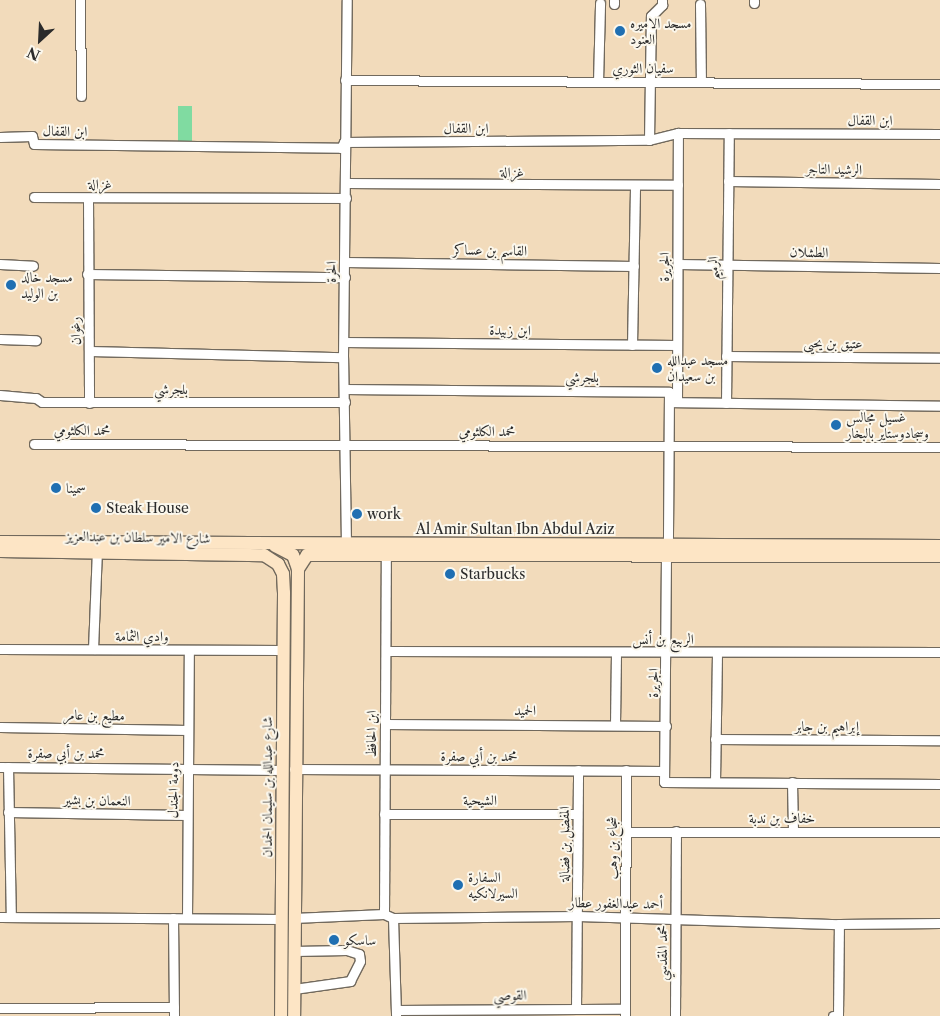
<!DOCTYPE html>
<html>
<head>
<meta charset="utf-8">
<style>
	body { margin:0 }
	#map { position:relative; width:940px; height:1016px; overflow:hidden; background:#f2dbbb; font-family:"Libre Caslon Text",Amiri,serif }
	div>[style] { position:absolute }
	[style*='--x'] { left:calc(var(--x)*1px); top:calc(var(--y)*1px); width:calc(var(--w)*1px); rotate:calc(var(--a)*1deg) }
	.green>* { inset:0; background:#80dba1; transform-origin:0 0 }
	.roads { filter:drop-shadow(1px 0 #71695d) drop-shadow(-1px 0 #71695d) drop-shadow(0 1px #71695d) drop-shadow(0 -1px #71695d) }
	.street>* { height:9px; margin:-4.5px; padding:0 4.5px; transform-origin:4.5px; border-radius:4.5px; background:#fff }
	.secondary>* { height:12px; margin:-6px; padding:0 6px; transform-origin:6px; border-radius:6px; background:#fde5c5 }
	.dots>* { width:14px; height:14px; translate:-50% -50%; box-sizing:border-box; border:2px solid #fbf7ec; border-radius:50% }
	span { translate:-50% -50%; white-space:nowrap; text-align:center; line-height:1.15; -webkit-text-stroke:4px #fbf7ec; paint-order:stroke }
	.poi-label { font-size:14px; color:#2b2b2b }
	.left { translate:0 -50%; text-align:left }
	.street-label { font-size:14px; color:#2b2b2b }
	.north { position:absolute; left:15px; top:15px; width:50px; height:50px; -webkit-text-stroke:4px #fbf7ec; paint-order:stroke; rotate:205deg; font-size:14px; font-weight:700; line-height:20px; text-align:center; color:#2b2b2b }
	.north::after { content:''; display:block; margin:auto; width:18px; height:22px; background:#2b2b2b; clip-path:polygon(50% 0,100% 100%,50% 72%,0 100%) }
</style>
</head>
<body>
<div id="map">
	<div class="green">
		<div style="left:178px;top:106px;width:14px;height:35px"></div>
	</div>
	<div class="roads">
		<div class="street">
			<div style="--x:80;--y:0;--w:96;--a:89.4"></div>
			<div style="--x:754;--y:3;--w:3;--a:-90"></div>
			<div style="--x:614;--y:4;--w:4;--a:-90"></div>
			<div style="--x:700;--y:4;--w:78;--a:89.3"></div>
			<div style="--x:345;--y:80;--w:595;--a:0.39"></div>
			<div style="--x:598;--y:82;--w:79;--a:-88.5"></div>
			<div style="--x:0;--y:137;--w:32;--a:-2"></div>
			<div style="--x:32;--y:136;--w:8;--a:76"></div>
			<div style="--x:34;--y:144;--w:307;--a:0.7"></div>
			<div style="--x:341;--y:148;--w:7;--a:-63"></div>
			<div style="--x:344;--y:142;--w:305;--a:-0.4"></div>
			<div style="--x:649;--y:140;--w:30;--a:-14"></div>
			<div style="--x:678;--y:133;--w:262;--a:0.2"></div>
			<div style="--x:649;--y:140;--w:124;--a:-89.1"></div>
			<div style="--x:651;--y:16;--w:16;--a:-45"></div>
			<div style="--x:662;--y:5;--w:5;--a:-90"></div>
			<div style="--x:728;--y:181;--w:212;--a:0.8"></div>
			<div style="--x:346;--y:183;--w:332;--a:0.3"></div>
			<div style="--x:34;--y:197;--w:312;--a:0.2"></div>
			<div style="--x:88;--y:198;--w:205;--a:89.7"></div>
			<div style="--x:345;--y:262;--w:289;--a:0.8"></div>
			<div style="--x:0;--y:264;--w:33;--a:3"></div>
			<div style="--x:678;--y:264;--w:262;--a:0.9"></div>
			<div style="--x:87;--y:274;--w:258;--a:0.7"></div>
			<div style="--x:0;--y:339;--w:36;--a:2"></div>
			<div style="--x:344;--y:342;--w:333;--a:0.5"></div>
			<div style="--x:632;--y:345;--w:158;--a:-88.9"></div>
			<div style="--x:90;--y:351;--w:253;--a:1.4"></div>
			<div style="--x:726;--y:356;--w:214;--a:0.5"></div>
			<div style="--x:344;--y:389;--w:325;--a:0.5"></div>
			<div style="--x:669;--y:392;--w:153;--a:90.4"></div>
			<div style="--x:0;--y:395;--w:36;--a:5"></div>
			<div style="--x:36;--y:398;--w:7;--a:34"></div>
			<div style="--x:42;--y:402;--w:303;--a:0"></div>
			<div style="--x:677;--y:401;--w:268;--a:-89.8"></div>
			<div style="--x:669;--y:402;--w:271;--a:0.8"></div>
			<div style="--x:726;--y:403;--w:270;--a:-89.4"></div>
			<div style="--x:34;--y:444;--w:906;--a:0.19"></div>
			<div style="--x:346;--y:544;--w:187;--a:-90.9"></div>
			<div style="--x:343;--y:357;--w:357;--a:-89.4"></div>
			<div style="--x:666;--y:555;--w:227;--a:90.5"></div>
			<div style="--x:664;--y:782;--w:276;--a:0.4"></div>
			<div style="--x:0;--y:649;--w:283;--a:0.2"></div>
			<div style="--x:93;--y:649;--w:98;--a:-87.7"></div>
			<div style="--x:386;--y:651;--w:554;--a:0.1"></div>
			<div style="--x:385;--y:724;--w:281;--a:0.4"></div>
			<div style="--x:615;--y:725;--w:73;--a:-89.2"></div>
			<div style="--x:0;--y:727;--w:188;--a:0.9"></div>
			<div style="--x:715;--y:739;--w:225;--a:0.3"></div>
			<div style="--x:0;--y:767;--w:282;--a:0.6"></div>
			<div style="--x:8;--y:767;--w:150;--a:88.9"></div>
			<div style="--x:294;--y:769;--w:370;--a:0.3"></div>
			<div style="--x:715;--y:781;--w:129;--a:-89.1"></div>
			<div style="--x:792;--y:782;--w:49;--a:88.8"></div>
			<div style="--x:8;--y:812;--w:178;--a:1"></div>
			<div style="--x:384;--y:814;--w:193;--a:0"></div>
			<div style="--x:625;--y:832;--w:315;--a:0"></div>
			<div style="--x:384;--y:914;--w:360;--a:-89.7"></div>
			<div style="--x:0;--y:917;--w:281;--a:0.4"></div>
			<div style="--x:173;--y:918;--w:98;--a:89.4"></div>
			<div style="--x:187;--y:918;--w:268;--a:-89.6"></div>
			<div style="--x:293;--y:918;--w:91;--a:-2.5"></div>
			<div style="--x:384;--y:914;--w:10;--a:24"></div>
			<div style="--x:393;--y:918;--w:185;--a:-0.6"></div>
			<div style="--x:578;--y:916;--w:261;--a:1.8"></div>
			<div style="--x:839;--y:924;--w:101;--a:-0.6"></div>
			<div style="--x:393;--y:918;--w:97;--a:88.2"></div>
			<div style="--x:294;--y:989;--w:57;--a:-8.1"></div>
			<div style="--x:350;--y:981;--w:22;--a:-63"></div>
			<div style="--x:360;--y:961;--w:7;--a:-98"></div>
			<div style="--x:359;--y:954;--w:13;--a:-162"></div>
			<div style="--x:347;--y:950;--w:53;--a:178.9"></div>
			<div style="--x:0;--y:1008;--w:174;--a:-0.3"></div>
			<div style="--x:576;--y:1008;--w:238;--a:-89.5"></div>
			<div style="--x:396;--y:1010;--w:229;--a:-0.3"></div>
			<div style="--x:625;--y:1016;--w:246;--a:-89.8"></div>
			<div style="--x:675;--y:1016;--w:185;--a:-89.7"></div>
			<div style="--x:833;--y:1016;--w:5;--a:0"></div>
			<div style="--x:838;--y:1016;--w:92;--a:-89.4"></div>
		</div>
		<div class="secondary">
			<div style="--x:0;--y:542;--w:940;--a:0.24"></div>
			<div style="--x:275;--y:546;--w:20;--a:27"></div>
			<div style="--x:293;--y:555;--w:15;--a:70"></div>
			<div style="--x:298;--y:569;--w:447;--a:90.5"></div>
			<div style="--x:0;--y:551;--w:264;--a:0.9"></div>
			<div style="--x:264;--y:555;--w:17;--a:33"></div>
			<div style="--x:278;--y:564;--w:11;--a:63"></div>
			<div style="--x:283;--y:574;--w:19;--a:87"></div>
			<div style="--x:284;--y:593;--w:423;--a:90.4"></div>
			<div style="--x:298;--y:569;--w:17;--a:-57"></div>
			<div style="--x:307;--y:555;--w:633;--a:0.09"></div>
		</div>
	</div>
	<div class="dots">
		<div style="left:620px;top:31px;background:#1f6fb2"></div>
		<div style="left:11px;top:285px;background:#1f6fb2"></div>
		<div style="left:657px;top:368px;background:#1f6fb2"></div>
		<div style="left:836px;top:425px;background:#1f6fb2"></div>
		<div style="left:56px;top:488px;background:#1f6fb2"></div>
		<div style="left:96px;top:508px;background:#1f6fb2"></div>
		<div style="left:357px;top:514px;background:#1f6fb2"></div>
		<div style="left:450px;top:574px;background:#1f6fb2"></div>
		<div style="left:458px;top:885px;background:#1f6fb2"></div>
		<div style="left:334px;top:940px;background:#1f6fb2"></div>
	</div>
	<div class="poi-label">
		<span class="left" style="left:630px;top:31px">مسجد الاميره<br>العنود</span>
		<span class="left" style="left:21px;top:285px">مسجد خالد<br>بن الوليد</span>
		<span class="left" style="left:667px;top:368px">مسجد عبدالله<br>بن سعيدان</span>
		<span class="left" style="left:846px;top:425px">غسيل مجالس<br>وسجادوستاير بالبخار</span>
		<span class="left" style="left:66px;top:488px">سمينا</span>
		<span class="left" style="left:106px;top:508px">Steak House</span>
		<span class="left" style="left:367px;top:514px">work</span>
		<span class="left" style="left:460px;top:574px">Starbucks</span>
		<span class="left" style="left:468px;top:885px">السفارة<br>السيرلانكيه</span>
		<span class="left" style="left:344px;top:940px">ساسكو</span>
	</div>
	<div class="street-label">
		<span style="left:643px;top:68px">سفيان الثوري</span>
		<span style="left:870px;top:120px">ابن القفال</span>
		<span style="left:466px;top:128px">ابن القفال</span>
		<span style="left:65px;top:131px;rotate:1deg">ابن القفال</span>
		<span style="left:834px;top:169px;rotate:1deg">الرشيد التاجر</span>
		<span style="left:512px;top:172px;rotate:1deg">غزالة</span>
		<span style="left:100px;top:184px">غزالة</span>
		<span style="left:490px;top:250px;rotate:1deg">القاسم بن عساكر</span>
		<span style="left:809px;top:252px;rotate:1deg">الطشلان</span>
		<span style="left:664px;top:267px;rotate:-90deg">الجريرة</span>
		<span style="left:713px;top:268px;rotate:-89deg">الرميم</span>
		<span style="left:331px;top:272px;rotate:-90deg">الحرة</span>
		<span style="left:510px;top:330px;rotate:1deg">ابن زبيدة</span>
		<span style="left:75px;top:331px;rotate:-92deg">رغوان</span>
		<span style="left:833px;top:343px;rotate:1deg">عتيق بن يحيى</span>
		<span style="left:582px;top:377px">بلجرشي</span>
		<span style="left:171px;top:389px">بلجرشي</span>
		<span style="left:82px;top:430px">محمد الكلثومي</span>
		<span style="left:487px;top:431px">محمد الكلثومي</span>
		<span style="left:515px;top:529px">Al Amir Sultan Ibn Abdul Aziz</span>
		<span style="left:138px;top:537px;rotate:1deg">شارع الامير سلطان بن عبدالعزيز</span>
		<span style="left:142px;top:636px">وادي الثمامة</span>
		<span style="left:663px;top:639px">الربيع بن أنس</span>
		<span style="left:653px;top:683px;rotate:-89deg">الجريرة</span>
		<span style="left:525px;top:710px">الحميد</span>
		<span style="left:94px;top:715px;rotate:1deg">مطيع بن عامر</span>
		<span style="left:827px;top:726px">إبراهيم بن جابر</span>
		<span style="left:371px;top:734px;rotate:-90deg">ابن الحافظ</span>
		<span style="left:66px;top:753px">محمد بن أبي صفرة</span>
		<span style="left:479px;top:756px">محمد بن أبي صفرة</span>
		<span style="left:267px;top:787px;rotate:-90deg">شارع عبدالله بن سليمان الحمدان</span>
		<span style="left:173px;top:790px;rotate:-89deg">دومة الجندل</span>
		<span style="left:97px;top:800px;rotate:1deg">النعمان بن بشير</span>
		<span style="left:480px;top:800px">الشيحية</span>
		<span style="left:782px;top:818px">خفاف بن ندبة</span>
		<span style="left:564px;top:844px;rotate:-90deg">المفضل بن فضالة</span>
		<span style="left:612px;top:848px;rotate:-90deg">شجاع بن وهب</span>
		<span style="left:616px;top:903px;rotate:1deg">أحمد عبدالغفور عطار</span>
		<span style="left:662px;top:953px;rotate:-90deg">محمد المقدسي</span>
		<span style="left:510px;top:995px;rotate:-1deg">القوصي</span>
	</div>
	<div class="north">N</div>
</div>
</body>
</html>
